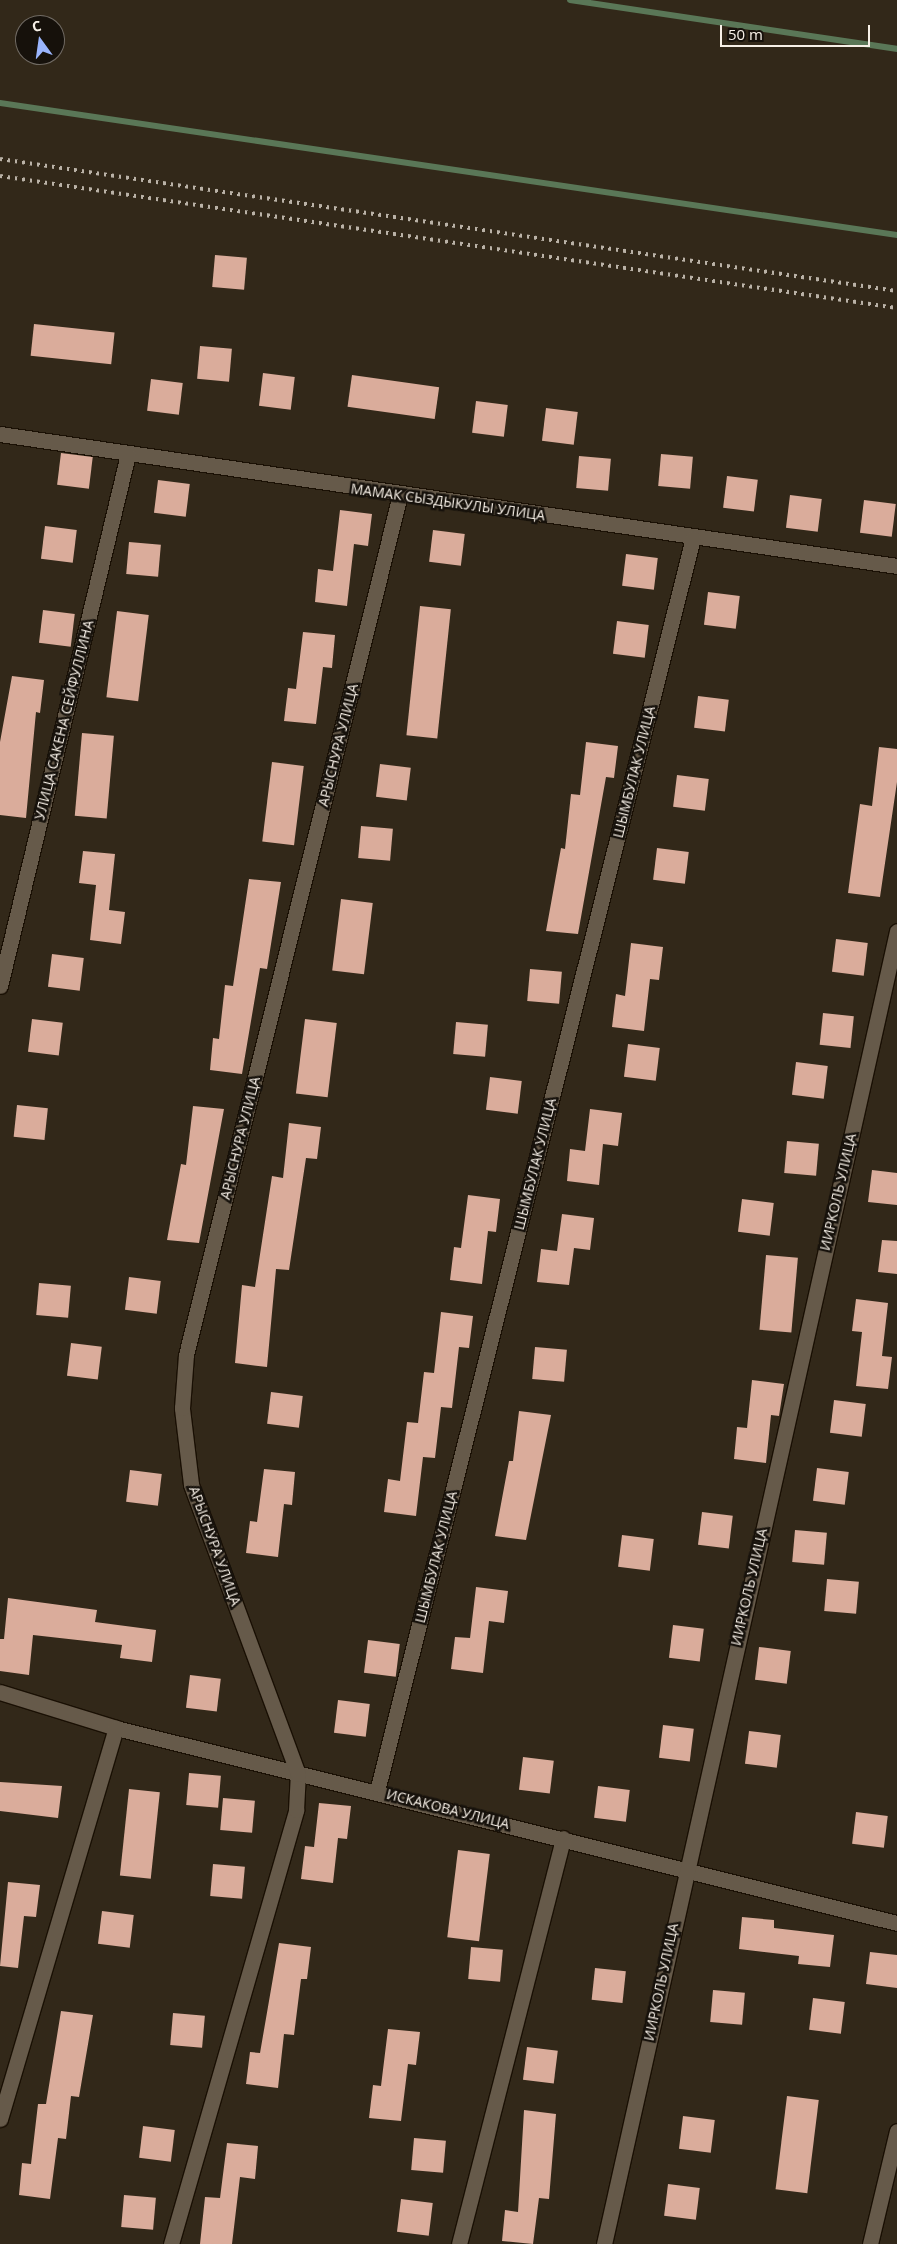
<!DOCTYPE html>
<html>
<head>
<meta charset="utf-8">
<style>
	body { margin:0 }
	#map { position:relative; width:897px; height:2244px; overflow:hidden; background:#322819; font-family:"Open Sans",sans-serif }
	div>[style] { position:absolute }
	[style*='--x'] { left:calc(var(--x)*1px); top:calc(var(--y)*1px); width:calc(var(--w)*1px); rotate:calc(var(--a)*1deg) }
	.stream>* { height:6px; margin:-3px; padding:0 3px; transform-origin:3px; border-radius:3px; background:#5a7757 }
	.building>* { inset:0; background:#daac9b; transform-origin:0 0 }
	.roads { filter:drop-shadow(1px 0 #1a1004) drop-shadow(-1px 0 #1a1004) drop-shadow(0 1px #1a1004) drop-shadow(0 -1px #1a1004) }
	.minor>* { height:15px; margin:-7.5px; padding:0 7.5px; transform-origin:7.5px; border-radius:7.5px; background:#665a4a }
	.rail>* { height:4px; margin-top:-2px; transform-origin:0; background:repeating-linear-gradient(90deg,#bab2a7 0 2.5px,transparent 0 7.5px) }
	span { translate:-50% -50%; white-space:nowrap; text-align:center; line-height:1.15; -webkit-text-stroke:5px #16110b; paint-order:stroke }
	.street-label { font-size:14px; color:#f7f0e7 }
	.north { position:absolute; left:15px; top:15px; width:50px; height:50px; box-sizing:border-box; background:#16110b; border:1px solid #706a63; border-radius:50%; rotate:346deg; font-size:14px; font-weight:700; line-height:20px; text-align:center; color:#f7f0e7 }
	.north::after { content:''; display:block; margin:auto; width:18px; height:22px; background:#9ab5fd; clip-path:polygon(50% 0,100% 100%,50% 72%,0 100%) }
	.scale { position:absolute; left:720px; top:25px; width:150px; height:22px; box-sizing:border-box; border:2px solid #f7f0e7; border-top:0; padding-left:6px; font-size:15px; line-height:18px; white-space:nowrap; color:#f7f0e7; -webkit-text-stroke:4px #16110b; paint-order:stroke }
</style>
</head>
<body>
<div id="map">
	<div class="stream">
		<div style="--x:570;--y:0;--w:331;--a:8.5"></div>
		<div style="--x:0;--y:103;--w:907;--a:8.37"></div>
	</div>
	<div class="building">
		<div style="left:215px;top:255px;width:32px;height:32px;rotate:5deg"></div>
		<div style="left:34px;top:324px;width:81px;height:32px;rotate:6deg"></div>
		<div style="left:200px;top:346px;width:32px;height:33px;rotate:5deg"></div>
		<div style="left:263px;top:373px;width:32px;height:33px;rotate:7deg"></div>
		<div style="left:352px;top:375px;width:88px;height:32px;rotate:8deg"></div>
		<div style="left:151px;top:379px;width:32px;height:32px;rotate:7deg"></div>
		<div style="left:476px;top:401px;width:32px;height:32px;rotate:7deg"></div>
		<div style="left:546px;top:408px;width:32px;height:33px;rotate:7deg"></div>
		<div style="left:61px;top:453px;width:32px;height:32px;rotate:7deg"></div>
		<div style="left:661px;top:454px;width:32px;height:32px;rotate:5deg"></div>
		<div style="left:579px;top:456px;width:32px;height:32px;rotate:5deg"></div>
		<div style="left:727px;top:476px;width:31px;height:32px;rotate:7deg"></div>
		<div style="left:158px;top:480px;width:32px;height:33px;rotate:7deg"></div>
		<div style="left:790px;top:495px;width:32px;height:33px;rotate:7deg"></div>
		<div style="left:864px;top:500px;width:32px;height:33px;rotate:7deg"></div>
		<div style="clip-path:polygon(340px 510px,372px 514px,368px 546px,354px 544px,347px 606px,315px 602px,318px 569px,333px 571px)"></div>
		<div style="left:45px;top:526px;width:32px;height:33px;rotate:7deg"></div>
		<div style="left:433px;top:530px;width:32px;height:32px;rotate:7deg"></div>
		<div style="left:129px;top:542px;width:32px;height:32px;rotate:5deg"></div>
		<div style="left:626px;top:554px;width:32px;height:32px;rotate:7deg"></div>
		<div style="left:708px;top:592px;width:32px;height:33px;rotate:7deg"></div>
		<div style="left:420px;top:606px;width:31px;height:130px;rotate:6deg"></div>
		<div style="left:43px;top:610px;width:32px;height:33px;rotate:7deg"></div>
		<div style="left:117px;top:611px;width:32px;height:87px;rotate:7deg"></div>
		<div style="left:617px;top:621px;width:32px;height:33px;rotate:7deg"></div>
		<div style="clip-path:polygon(303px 632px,335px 635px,332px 668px,323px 667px,316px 724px,284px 721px,288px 688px,296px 689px)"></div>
		<div style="clip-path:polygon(12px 676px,44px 680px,40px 713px,36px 712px,26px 818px,0 815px,0 742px)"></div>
		<div style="left:698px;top:696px;width:31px;height:32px;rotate:7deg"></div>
		<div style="left:82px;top:733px;width:32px;height:83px;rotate:5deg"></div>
		<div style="clip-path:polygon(586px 742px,618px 746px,614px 778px,606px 777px,578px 934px,546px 931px,561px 848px,565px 849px,571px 794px,580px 795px)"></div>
		<div style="clip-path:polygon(879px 747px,897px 749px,897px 782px,880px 897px,848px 893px,860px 804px,872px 806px)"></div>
		<div style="left:272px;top:762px;width:32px;height:80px;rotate:7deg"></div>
		<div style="left:380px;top:764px;width:31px;height:33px;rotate:7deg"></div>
		<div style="left:677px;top:775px;width:32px;height:32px;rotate:7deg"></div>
		<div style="left:361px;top:826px;width:32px;height:32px;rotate:5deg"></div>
		<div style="left:657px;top:848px;width:32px;height:32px;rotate:7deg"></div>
		<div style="clip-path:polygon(83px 851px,115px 854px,109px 910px,125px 912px,121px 944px,90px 940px,96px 885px,79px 883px)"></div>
		<div style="clip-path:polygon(249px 879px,281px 882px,267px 969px,260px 968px,242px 1074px,210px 1070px,213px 1038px,219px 1039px,225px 985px,233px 986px)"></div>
		<div style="left:341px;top:899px;width:32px;height:72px;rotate:7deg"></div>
		<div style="left:836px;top:939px;width:32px;height:33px;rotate:7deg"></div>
		<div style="clip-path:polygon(631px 943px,663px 947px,659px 980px,650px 979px,644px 1031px,612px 1027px,616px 994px,625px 996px)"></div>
		<div style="left:52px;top:954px;width:32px;height:33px;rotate:7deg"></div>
		<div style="left:530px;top:969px;width:32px;height:32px;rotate:5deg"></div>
		<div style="left:823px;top:1013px;width:31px;height:32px;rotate:6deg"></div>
		<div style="left:32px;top:1019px;width:31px;height:33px;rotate:7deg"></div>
		<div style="left:305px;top:1019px;width:32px;height:75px;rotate:7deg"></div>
		<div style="left:456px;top:1022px;width:32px;height:32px;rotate:5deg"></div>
		<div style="left:628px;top:1044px;width:32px;height:33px;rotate:7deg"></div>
		<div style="left:796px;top:1062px;width:32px;height:33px;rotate:7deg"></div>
		<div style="left:490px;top:1077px;width:32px;height:33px;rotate:7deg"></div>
		<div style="left:17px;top:1105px;width:31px;height:32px;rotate:6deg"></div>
		<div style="clip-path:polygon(193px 1106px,224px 1109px,199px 1243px,167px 1240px,181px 1164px,186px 1165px)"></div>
		<div style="clip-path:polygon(590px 1109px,622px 1113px,618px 1146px,603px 1144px,599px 1185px,567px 1181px,570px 1149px,585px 1151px)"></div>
		<div style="clip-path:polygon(289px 1123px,321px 1127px,317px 1159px,306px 1158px,289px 1270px,276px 1269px,267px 1367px,235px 1363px,242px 1285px,255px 1287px,272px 1176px,283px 1178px)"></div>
		<div style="left:787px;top:1141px;width:32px;height:32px;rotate:5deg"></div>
		<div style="clip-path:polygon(872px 1170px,897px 1173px,897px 1205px,868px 1202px)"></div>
		<div style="clip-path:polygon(468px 1195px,500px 1199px,496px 1232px,488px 1231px,482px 1284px,450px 1280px,454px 1247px,461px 1248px)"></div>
		<div style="left:742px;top:1199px;width:32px;height:33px;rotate:7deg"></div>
		<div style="clip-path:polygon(562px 1214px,594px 1218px,590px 1250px,574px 1248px,569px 1285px,537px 1282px,541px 1249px,557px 1251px)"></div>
		<div style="clip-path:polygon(882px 1240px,897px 1241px,897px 1274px,878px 1272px)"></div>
		<div style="left:766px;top:1255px;width:32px;height:75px;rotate:5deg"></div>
		<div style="left:129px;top:1277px;width:32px;height:33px;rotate:7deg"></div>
		<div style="left:39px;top:1283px;width:32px;height:32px;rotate:5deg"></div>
		<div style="clip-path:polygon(856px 1299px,888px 1303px,882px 1356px,892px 1357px,888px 1389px,856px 1386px,862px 1332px,852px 1331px)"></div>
		<div style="clip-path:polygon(441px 1312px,473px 1316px,469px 1348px,459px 1347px,452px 1408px,441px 1407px,435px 1458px,423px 1457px,416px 1516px,384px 1512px,388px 1479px,400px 1481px,407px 1422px,418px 1423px,424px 1372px,434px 1373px)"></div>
		<div style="left:71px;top:1343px;width:31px;height:33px;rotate:7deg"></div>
		<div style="left:535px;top:1347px;width:32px;height:32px;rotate:5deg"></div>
		<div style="clip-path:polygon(752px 1380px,784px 1384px,779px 1416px,771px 1415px,766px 1463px,734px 1459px,737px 1427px,747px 1428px)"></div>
		<div style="left:271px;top:1392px;width:32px;height:32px;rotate:7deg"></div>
		<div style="left:834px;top:1400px;width:32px;height:33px;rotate:7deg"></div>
		<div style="clip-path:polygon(519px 1411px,551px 1415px,526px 1540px,495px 1536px,509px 1461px,513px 1461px)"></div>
		<div style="left:817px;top:1468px;width:32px;height:33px;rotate:7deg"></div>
		<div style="clip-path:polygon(264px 1469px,295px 1472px,292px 1505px,284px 1504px,278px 1557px,246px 1553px,250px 1521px,257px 1522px)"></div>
		<div style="left:130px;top:1470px;width:32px;height:32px;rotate:7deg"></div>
		<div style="left:702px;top:1512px;width:31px;height:33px;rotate:7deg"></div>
		<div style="left:795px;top:1530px;width:32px;height:32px;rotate:5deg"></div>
		<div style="left:622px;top:1535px;width:32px;height:32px;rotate:7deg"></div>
		<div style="left:827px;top:1579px;width:32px;height:32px;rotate:5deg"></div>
		<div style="clip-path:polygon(476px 1587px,508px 1591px,504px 1623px,489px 1621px,483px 1673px,451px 1669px,455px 1637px,470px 1638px)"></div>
		<div style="clip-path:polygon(8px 1598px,97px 1610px,95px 1622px,156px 1630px,152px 1662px,120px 1658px,122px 1645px,33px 1635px,29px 1675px,0 1671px,0 1639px,4px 1639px)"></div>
		<div style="left:673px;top:1625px;width:31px;height:33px;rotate:7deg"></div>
		<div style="left:368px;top:1640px;width:32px;height:33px;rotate:7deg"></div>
		<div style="left:759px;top:1647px;width:32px;height:33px;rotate:7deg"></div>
		<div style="left:190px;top:1675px;width:31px;height:33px;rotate:7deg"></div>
		<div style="left:338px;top:1700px;width:32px;height:33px;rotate:7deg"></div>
		<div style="left:663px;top:1725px;width:31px;height:33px;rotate:7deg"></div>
		<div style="left:749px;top:1731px;width:32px;height:33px;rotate:7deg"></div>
		<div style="left:523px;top:1757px;width:31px;height:33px;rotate:7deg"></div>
		<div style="left:189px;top:1773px;width:32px;height:32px;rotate:5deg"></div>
		<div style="clip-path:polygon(0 1782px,62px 1786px,58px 1818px,0 1811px)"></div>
		<div style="left:598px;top:1786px;width:32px;height:32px;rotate:7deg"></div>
		<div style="left:129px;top:1789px;width:31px;height:87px;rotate:6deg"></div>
		<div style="left:223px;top:1798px;width:32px;height:32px;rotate:5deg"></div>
		<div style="clip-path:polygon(319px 1803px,351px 1806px,347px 1839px,338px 1838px,333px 1883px,301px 1879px,305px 1846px,314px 1847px)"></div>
		<div style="left:856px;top:1812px;width:32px;height:32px;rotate:7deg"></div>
		<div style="left:458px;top:1850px;width:32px;height:88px;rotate:7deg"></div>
		<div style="left:213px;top:1864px;width:32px;height:32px;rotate:5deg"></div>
		<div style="clip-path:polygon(8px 1882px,40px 1885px,36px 1917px,24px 1916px,18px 1968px,0 1966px)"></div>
		<div style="left:102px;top:1911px;width:32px;height:33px;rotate:7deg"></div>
		<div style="clip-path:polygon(742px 1917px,774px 1920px,774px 1928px,834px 1935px,830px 1967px,798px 1964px,799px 1956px,739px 1949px)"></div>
		<div style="clip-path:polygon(279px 1943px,311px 1947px,307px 1979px,301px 1979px,294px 2035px,284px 2034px,278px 2088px,246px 2084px,250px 2052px,260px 2053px)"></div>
		<div style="left:471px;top:1947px;width:32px;height:32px;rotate:5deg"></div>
		<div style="clip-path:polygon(870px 1952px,897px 1955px,897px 1988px,866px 1984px)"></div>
		<div style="left:595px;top:1968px;width:31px;height:32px;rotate:6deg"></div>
		<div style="left:713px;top:1990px;width:32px;height:32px;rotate:5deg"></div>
		<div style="left:813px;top:1998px;width:32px;height:32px;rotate:7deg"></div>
		<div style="clip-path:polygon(61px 2011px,93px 2015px,79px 2097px,71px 2096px,66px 2139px,58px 2138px,50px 2199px,19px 2195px,22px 2163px,31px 2164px,38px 2104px,46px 2104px)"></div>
		<div style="left:173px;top:2013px;width:32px;height:32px;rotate:5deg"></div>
		<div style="clip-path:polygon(388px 2029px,420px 2032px,416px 2065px,408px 2064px,401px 2121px,369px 2118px,373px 2085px,381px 2086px)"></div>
		<div style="left:527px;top:2047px;width:31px;height:33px;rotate:7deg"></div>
		<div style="left:787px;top:2096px;width:32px;height:94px;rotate:7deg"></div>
		<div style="clip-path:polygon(524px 2110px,556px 2114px,549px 2199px,539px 2198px,533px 2244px,502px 2241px,505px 2210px,518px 2212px)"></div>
		<div style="left:683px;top:2116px;width:32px;height:33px;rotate:7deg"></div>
		<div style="left:143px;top:2126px;width:32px;height:32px;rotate:7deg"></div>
		<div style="left:414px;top:2138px;width:32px;height:32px;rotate:5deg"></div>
		<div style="clip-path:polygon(227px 2143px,258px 2146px,255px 2179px,240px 2177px,232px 2244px,200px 2244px,205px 2197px,220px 2198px)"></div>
		<div style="left:668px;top:2184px;width:32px;height:32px;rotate:7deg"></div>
		<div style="left:124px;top:2195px;width:32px;height:32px;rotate:5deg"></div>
		<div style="left:401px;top:2199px;width:32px;height:33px;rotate:7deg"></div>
	</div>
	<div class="roads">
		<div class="minor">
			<div style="--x:0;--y:434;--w:907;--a:8.37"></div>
			<div style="--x:0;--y:986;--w:547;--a:-76.47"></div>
			<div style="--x:0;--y:1692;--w:121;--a:17.2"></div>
			<div style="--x:116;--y:1728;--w:805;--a:14.02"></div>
			<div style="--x:377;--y:1791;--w:1292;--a:-75.85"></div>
			<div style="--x:0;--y:2119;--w:408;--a:-73.5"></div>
			<div style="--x:171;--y:2244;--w:452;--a:-73.9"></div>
			<div style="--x:296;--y:1810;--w:36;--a:-87"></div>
			<div style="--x:298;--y:1774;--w:309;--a:-110.3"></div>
			<div style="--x:191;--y:1484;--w:77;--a:-96.8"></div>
			<div style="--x:182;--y:1408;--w:53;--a:-85.7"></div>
			<div style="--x:186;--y:1355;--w:886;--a:-76.03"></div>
			<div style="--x:459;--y:2244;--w:419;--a:-75.6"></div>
			<div style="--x:604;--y:2244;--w:1345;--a:-77.42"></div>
			<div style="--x:870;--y:2244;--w:116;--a:-76.6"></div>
		</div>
	</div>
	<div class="rail">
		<div style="--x:0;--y:159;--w:907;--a:8.37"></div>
		<div style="--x:0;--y:176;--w:907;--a:8.37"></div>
	</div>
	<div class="street-label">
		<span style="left:448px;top:502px;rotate:8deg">МАМАК СЫЗДЫКУЛЫ УЛИЦА</span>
		<span style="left:64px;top:720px;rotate:-76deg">УЛИЦА САКЕНА СЕЙФУЛЛИНА</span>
		<span style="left:338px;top:745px;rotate:-76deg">АРЫСНУРА УЛИЦА</span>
		<span style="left:634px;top:772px;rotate:-76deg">ШЫМБУЛАК УЛИЦА</span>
		<span style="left:240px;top:1138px;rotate:-76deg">АРЫСНУРА УЛИЦА</span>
		<span style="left:535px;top:1164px;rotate:-76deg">ШЫМБУЛАК УЛИЦА</span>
		<span style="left:838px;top:1192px;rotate:-77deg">ИИРКОЛЬ УЛИЦА</span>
		<span style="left:215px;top:1546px;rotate:70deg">АРЫСНУРА УЛИЦА</span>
		<span style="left:436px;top:1557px;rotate:-76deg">ШЫМБУЛАК УЛИЦА</span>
		<span style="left:749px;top:1587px;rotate:-77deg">ИИРКОЛЬ УЛИЦА</span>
		<span style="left:448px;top:1809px;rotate:14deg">ИСКАКОВА УЛИЦА</span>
		<span style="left:661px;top:1982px;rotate:-78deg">ИИРКОЛЬ УЛИЦА</span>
	</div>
	<div class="north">С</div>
	<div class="scale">50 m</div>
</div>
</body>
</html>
